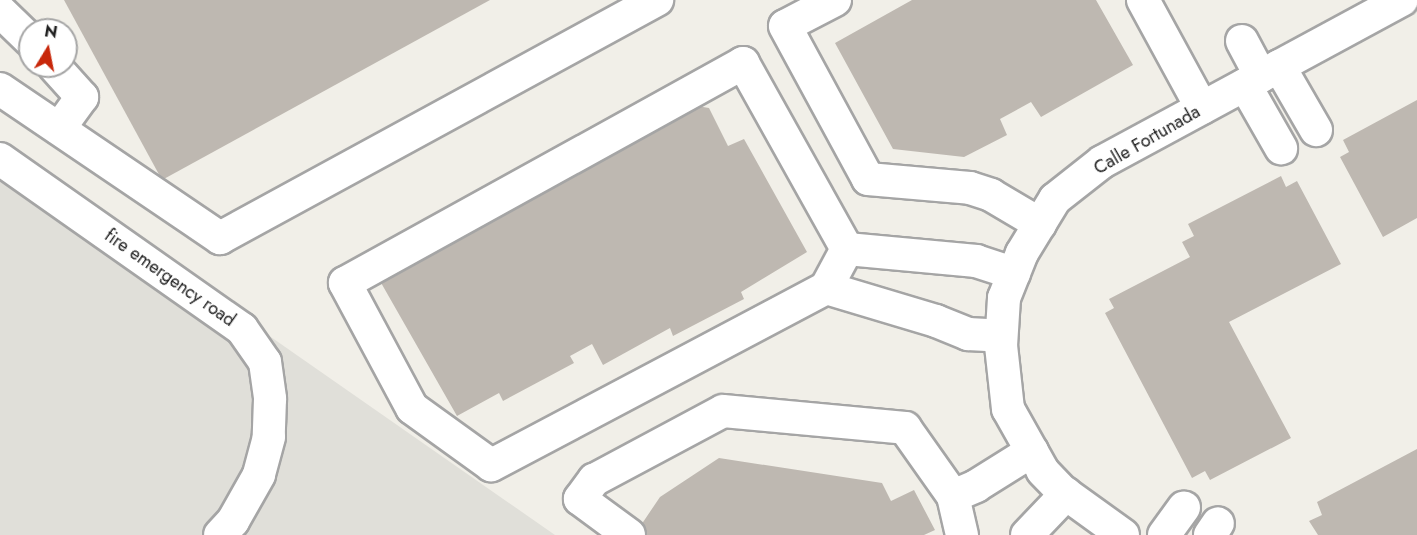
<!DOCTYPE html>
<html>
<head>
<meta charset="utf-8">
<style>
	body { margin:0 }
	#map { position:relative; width:1417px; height:535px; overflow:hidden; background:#f1efe8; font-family:Jost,sans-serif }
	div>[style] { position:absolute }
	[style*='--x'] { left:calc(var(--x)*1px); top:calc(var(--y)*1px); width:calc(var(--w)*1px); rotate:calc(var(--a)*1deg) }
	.airport>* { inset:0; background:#e0dfd9 }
	.building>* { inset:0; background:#beb8b1 }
	.roads { filter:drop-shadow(2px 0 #a5a5a5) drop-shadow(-2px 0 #a5a5a5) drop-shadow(0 2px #a5a5a5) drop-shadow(0 -2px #a5a5a5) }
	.minor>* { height:32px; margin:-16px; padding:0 16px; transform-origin:16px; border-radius:16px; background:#fff }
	span { translate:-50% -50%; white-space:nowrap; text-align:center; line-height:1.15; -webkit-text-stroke:6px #fff; paint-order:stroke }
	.street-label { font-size:18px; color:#212121 }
	.north { position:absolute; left:18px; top:18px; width:60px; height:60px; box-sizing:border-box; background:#fff; border:2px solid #a6a6a6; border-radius:50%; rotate:10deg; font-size:16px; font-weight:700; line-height:24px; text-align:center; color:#212121 }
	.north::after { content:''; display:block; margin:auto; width:21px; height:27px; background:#c8270a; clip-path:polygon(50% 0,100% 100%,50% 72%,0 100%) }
</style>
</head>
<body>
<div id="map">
	<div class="airport">
		<div style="clip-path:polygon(0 148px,53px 185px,555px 535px,0 535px)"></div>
	</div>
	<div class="building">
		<div style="clip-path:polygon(64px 0,490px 0,162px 180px)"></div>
		<div style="clip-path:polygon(912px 0,1096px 0,1133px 65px,1041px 117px,1031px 102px,1000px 119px,1007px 135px,964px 157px,893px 149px,835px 43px)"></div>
		<div style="clip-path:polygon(1417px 100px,1417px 218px,1383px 237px,1340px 157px,1349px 152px,1343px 140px)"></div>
		<div style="clip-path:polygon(697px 106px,709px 108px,728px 146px,744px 139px,807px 252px,741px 292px,744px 299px,673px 336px,670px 328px,603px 365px,592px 344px,570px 356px,574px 363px,503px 401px,499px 393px,457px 416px,380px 281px)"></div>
		<div style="clip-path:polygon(1281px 176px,1286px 187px,1297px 181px,1341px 264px,1229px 322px,1291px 438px,1210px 480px,1205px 471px,1192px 478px,1105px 313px,1114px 308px,1109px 299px,1190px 257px,1182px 242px,1194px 236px,1188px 224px)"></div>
		<div style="clip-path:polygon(1417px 449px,1417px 535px,1318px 535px,1309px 521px,1322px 515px,1317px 502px)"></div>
		<div style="clip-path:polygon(719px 458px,882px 483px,891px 501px,914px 490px,935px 530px,924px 535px,643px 535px,637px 531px,660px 497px)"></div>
	</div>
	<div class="roads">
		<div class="minor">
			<div style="--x:835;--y:0;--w:56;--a:152.5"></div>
			<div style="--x:785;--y:26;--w:174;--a:61.5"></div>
			<div style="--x:868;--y:179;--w:102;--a:5"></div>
			<div style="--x:970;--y:188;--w:22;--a:18"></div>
			<div style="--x:991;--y:195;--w:57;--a:30.6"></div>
			<div style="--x:1143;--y:0;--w:123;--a:61.4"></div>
			<div style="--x:0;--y:11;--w:42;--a:44"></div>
			<div style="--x:1242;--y:41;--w:40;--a:62"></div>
			<div style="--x:54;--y:66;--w:42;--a:47.9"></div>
			<div style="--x:82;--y:97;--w:39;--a:126"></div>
			<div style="--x:1279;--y:66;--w:74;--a:60"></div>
			<div style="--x:1245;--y:85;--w:73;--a:60.3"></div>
			<div style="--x:0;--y:89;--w:266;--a:34.1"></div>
			<div style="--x:220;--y:238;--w:498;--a:-28.6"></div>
			<div style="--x:0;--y:159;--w:296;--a:35.1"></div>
			<div style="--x:242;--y:329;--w:40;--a:55.1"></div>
			<div style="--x:265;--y:362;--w:37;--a:82"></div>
			<div style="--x:270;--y:399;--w:38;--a:92"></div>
			<div style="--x:269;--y:437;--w:39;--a:105"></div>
			<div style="--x:259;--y:475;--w:53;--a:119.5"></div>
			<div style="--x:233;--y:521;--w:19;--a:133"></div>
			<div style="--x:847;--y:249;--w:44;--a:118.3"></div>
			<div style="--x:826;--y:288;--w:379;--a:152.1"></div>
			<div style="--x:491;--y:465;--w:97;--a:-144.2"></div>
			<div style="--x:412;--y:408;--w:142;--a:-118.2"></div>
			<div style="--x:345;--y:283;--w:455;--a:-28.9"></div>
			<div style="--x:743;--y:63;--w:213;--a:60.8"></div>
			<div style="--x:847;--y:249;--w:130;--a:5.3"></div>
			<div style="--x:976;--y:261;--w:40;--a:18"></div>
			<div style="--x:826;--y:288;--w:115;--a:16.7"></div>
			<div style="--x:936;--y:321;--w:35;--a:22"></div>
			<div style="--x:968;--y:334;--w:33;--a:3"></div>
			<div style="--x:953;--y:496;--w:25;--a:-23"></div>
			<div style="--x:976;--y:486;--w:66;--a:-32"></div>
			<div style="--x:629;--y:535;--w:61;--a:-143.7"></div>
			<div style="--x:580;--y:499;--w:24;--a:-54"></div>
			<div style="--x:594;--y:480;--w:146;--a:-28.1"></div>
			<div style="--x:723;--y:411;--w:183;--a:5.3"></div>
			<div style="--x:905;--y:428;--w:83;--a:54.8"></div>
			<div style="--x:953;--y:496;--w:40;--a:77"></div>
			<div style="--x:1027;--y:535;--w:57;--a:-46.4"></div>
			<div style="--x:1123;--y:535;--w:75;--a:-144.2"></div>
			<div style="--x:1062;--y:491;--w:28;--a:-134"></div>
			<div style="--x:1043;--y:471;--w:71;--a:-119.4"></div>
			<div style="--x:1008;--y:409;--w:63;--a:-96.3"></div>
			<div style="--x:1001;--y:346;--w:48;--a:-86.4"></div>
			<div style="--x:1004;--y:298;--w:48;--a:-68.2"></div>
			<div style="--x:1022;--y:253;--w:63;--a:-58.6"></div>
			<div style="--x:1055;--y:199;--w:60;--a:-38.2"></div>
			<div style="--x:1102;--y:162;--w:341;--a:-28.4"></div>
			<div style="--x:1164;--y:535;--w:34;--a:-54"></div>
			<div style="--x:1210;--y:535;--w:14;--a:-56"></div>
		</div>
	</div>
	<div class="street-label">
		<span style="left:1147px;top:140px;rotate:-30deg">Calle Fortunada</span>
		<span style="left:170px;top:278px;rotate:35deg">fire emergency road</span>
	</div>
	<div class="north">N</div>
</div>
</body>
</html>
